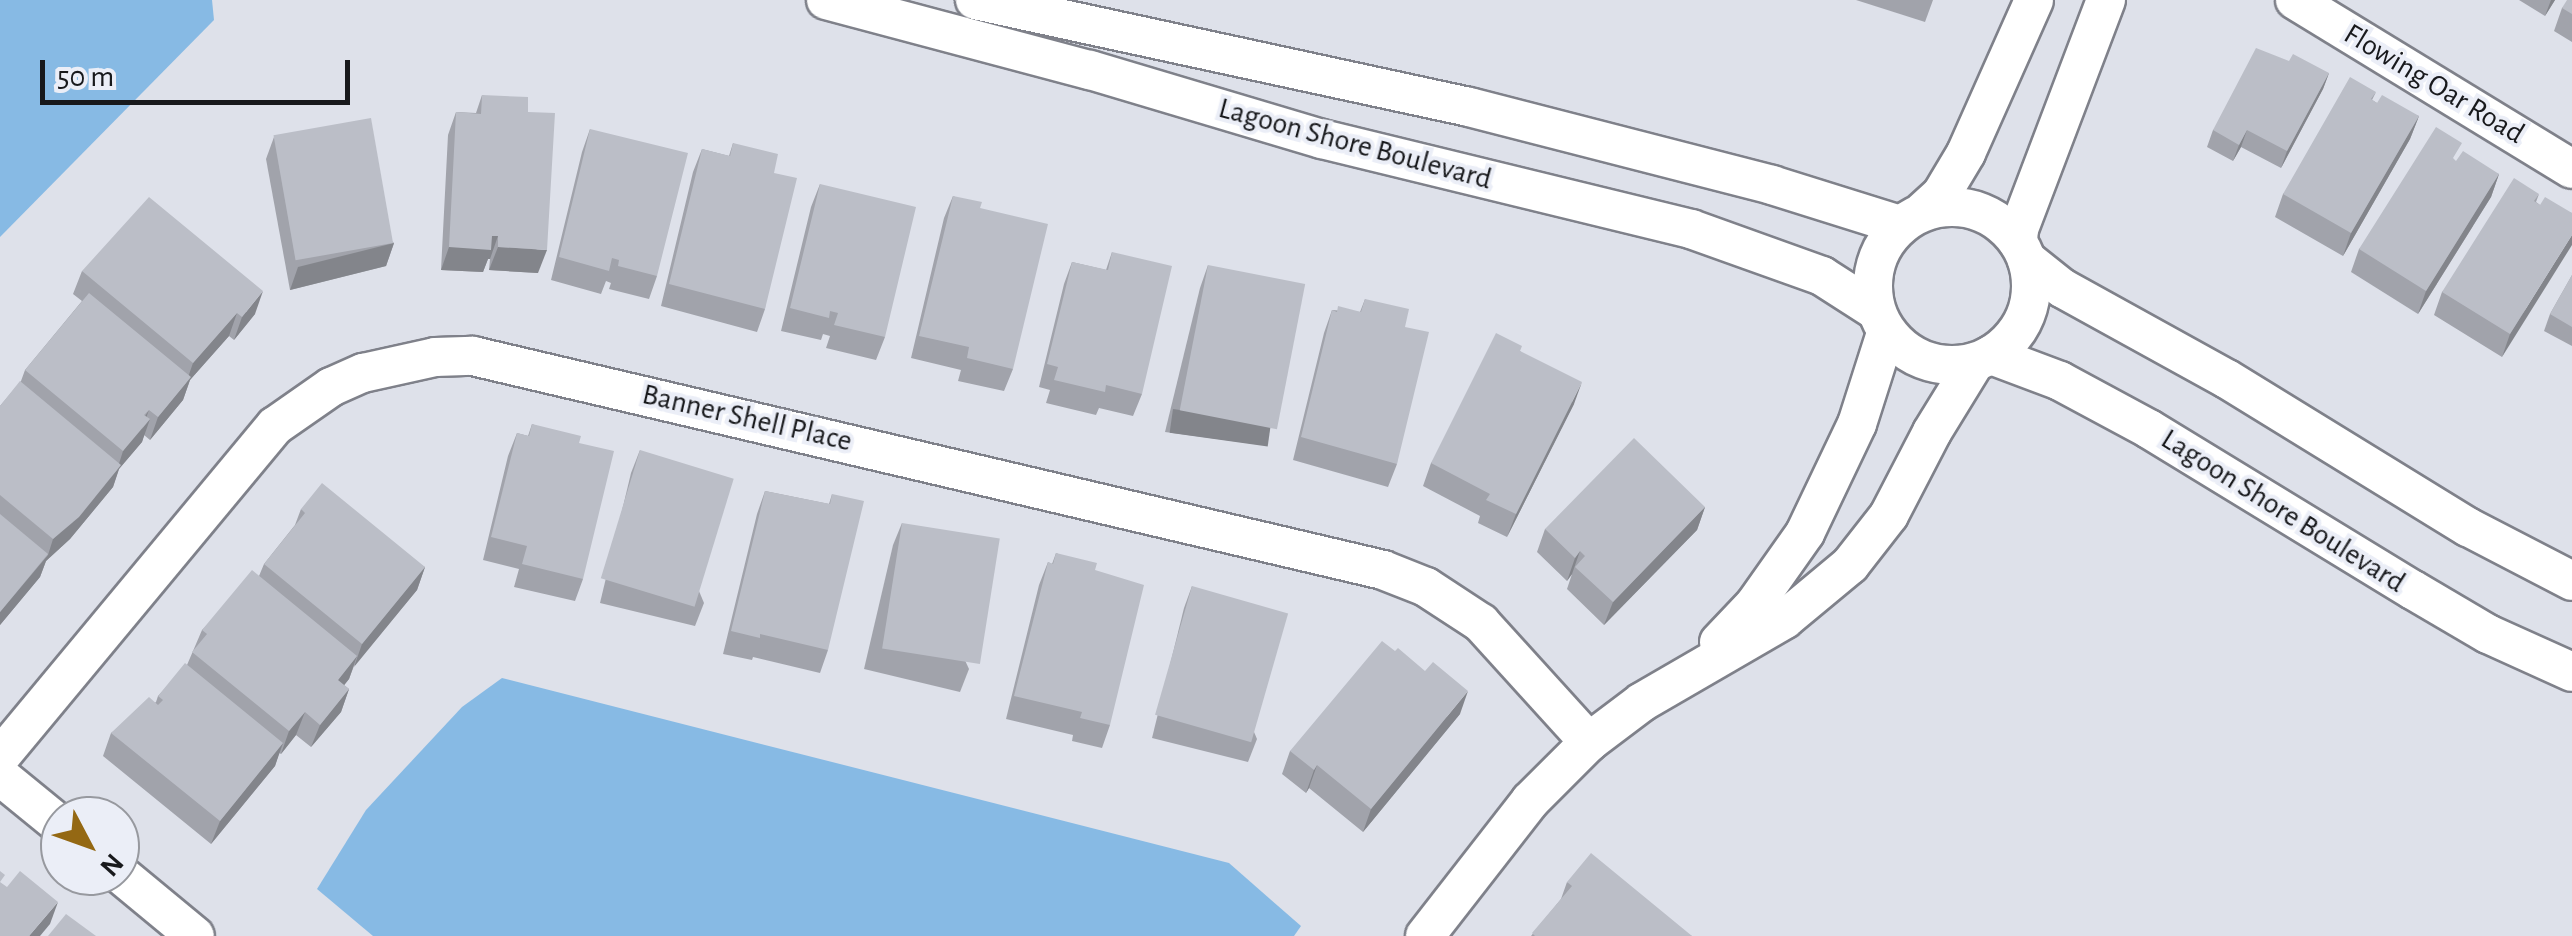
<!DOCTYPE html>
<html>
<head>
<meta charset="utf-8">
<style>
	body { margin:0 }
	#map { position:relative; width:2572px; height:936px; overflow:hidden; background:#dee1ea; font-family:"Alegreya Sans",sans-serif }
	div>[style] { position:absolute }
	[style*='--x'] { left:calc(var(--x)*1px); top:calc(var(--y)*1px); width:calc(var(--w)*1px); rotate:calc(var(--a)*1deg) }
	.water>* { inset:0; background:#87bae4 }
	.roads { filter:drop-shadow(2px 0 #7f818a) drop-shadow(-2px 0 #7f818a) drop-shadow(0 2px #7f818a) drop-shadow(0 -2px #7f818a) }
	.street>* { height:38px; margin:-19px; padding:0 19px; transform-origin:19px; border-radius:19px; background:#fff }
	.street>.ring { margin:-19px; padding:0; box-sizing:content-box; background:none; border:38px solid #fff; border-radius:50% }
	.wall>* { inset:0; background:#a1a3ab }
	.shaded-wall>* { inset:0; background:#83858b; transform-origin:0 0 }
	.building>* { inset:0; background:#bbbec7; transform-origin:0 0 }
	span { translate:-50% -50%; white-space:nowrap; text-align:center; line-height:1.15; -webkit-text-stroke:8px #ebeef7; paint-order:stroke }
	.street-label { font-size:30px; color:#18191c }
	.north { position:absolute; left:40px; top:796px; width:100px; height:100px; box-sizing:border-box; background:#ebeef7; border:2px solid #97999f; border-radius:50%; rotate:131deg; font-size:28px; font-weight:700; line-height:40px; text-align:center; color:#18191c }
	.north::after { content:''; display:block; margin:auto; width:35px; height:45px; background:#946813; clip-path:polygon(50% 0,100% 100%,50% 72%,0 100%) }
	.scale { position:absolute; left:40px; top:60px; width:310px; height:45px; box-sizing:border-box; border:5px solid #18191c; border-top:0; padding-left:12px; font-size:30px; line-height:35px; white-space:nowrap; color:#18191c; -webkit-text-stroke:8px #ebeef7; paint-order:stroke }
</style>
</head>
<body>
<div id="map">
	<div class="water">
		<div style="clip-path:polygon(0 0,212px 0,214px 20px,0 237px)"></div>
		<div style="clip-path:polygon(502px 678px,1229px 863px,1301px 926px,1294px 936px,373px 936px,317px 889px,366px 810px,462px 707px)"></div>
	</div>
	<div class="roads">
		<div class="street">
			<div style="--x:826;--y:0;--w:273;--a:14.9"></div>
			<div style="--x:1090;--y:70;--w:242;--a:16.6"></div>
			<div style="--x:1322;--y:139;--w:380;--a:13.7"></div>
			<div style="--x:1691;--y:229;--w:139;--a:19.7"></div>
			<div style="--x:1822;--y:276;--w:63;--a:32.7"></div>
			<div style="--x:975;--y:0;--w:505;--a:12.22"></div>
			<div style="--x:1469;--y:107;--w:313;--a:14.4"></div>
			<div style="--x:1772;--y:185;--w:134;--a:17.4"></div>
			<div style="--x:2295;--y:0;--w:324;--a:31.4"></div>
			<div class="ring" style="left:1873px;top:207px;width:120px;height:120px"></div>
			<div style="--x:1923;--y:211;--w:24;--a:-42"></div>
			<div style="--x:1941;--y:195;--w:49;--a:-59.2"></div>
			<div style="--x:1966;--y:153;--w:167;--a:-66"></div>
			<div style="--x:2018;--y:242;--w:13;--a:-86"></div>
			<div style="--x:2019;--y:229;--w:245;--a:-69.2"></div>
			<div style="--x:2027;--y:260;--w:45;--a:38.7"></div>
			<div style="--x:2062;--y:288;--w:188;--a:28.9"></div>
			<div style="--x:2227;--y:379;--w:283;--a:31.6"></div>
			<div style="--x:2468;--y:527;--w:117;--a:27.4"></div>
			<div style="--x:1991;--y:355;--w:74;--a:20.6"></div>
			<div style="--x:2060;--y:381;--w:101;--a:28.3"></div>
			<div style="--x:2149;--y:429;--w:309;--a:31.4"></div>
			<div style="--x:2413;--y:590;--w:87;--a:30.4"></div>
			<div style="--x:2488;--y:634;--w:92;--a:24.3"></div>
			<div style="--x:1719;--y:642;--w:52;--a:-46.5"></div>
			<div style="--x:1755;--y:604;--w:87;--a:-54.8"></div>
			<div style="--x:1805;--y:533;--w:121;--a:-64.5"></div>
			<div style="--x:1857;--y:424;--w:96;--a:-72.3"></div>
			<div style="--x:0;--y:757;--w:430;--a:-50.3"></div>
			<div style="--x:275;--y:426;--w:68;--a:-34.9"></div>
			<div style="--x:331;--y:387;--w:35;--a:-24"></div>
			<div style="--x:363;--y:373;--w:74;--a:-12.5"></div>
			<div style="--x:435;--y:357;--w:38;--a:-2"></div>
			<div style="--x:473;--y:356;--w:935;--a:13.23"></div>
			<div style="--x:1383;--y:570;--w:46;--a:21.6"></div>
			<div style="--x:1426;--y:587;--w:66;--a:33.2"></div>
			<div style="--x:1481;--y:623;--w:161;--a:47.8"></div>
			<div style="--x:0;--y:776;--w:77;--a:39.2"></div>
			<div style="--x:120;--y:874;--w:97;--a:39.6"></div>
			<div style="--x:1425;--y:936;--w:171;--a:-52.1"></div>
			<div style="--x:1530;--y:801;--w:83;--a:-45"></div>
			<div style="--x:1589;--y:742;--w:66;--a:-37"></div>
			<div style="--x:1642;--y:702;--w:165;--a:-30.1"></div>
			<div style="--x:1785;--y:619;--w:85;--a:-39.7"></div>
			<div style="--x:1850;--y:565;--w:63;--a:-52"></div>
			<div style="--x:1889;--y:515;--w:93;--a:-62.6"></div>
			<div style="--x:1932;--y:432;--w:82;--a:-58.4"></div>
		</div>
	</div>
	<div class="wall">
		<div style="clip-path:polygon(1856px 0,1933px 0,1925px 22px)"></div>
		<div style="clip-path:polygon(2519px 0,2555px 0,2545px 16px)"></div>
		<div style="clip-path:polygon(2572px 0,2572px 42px,2554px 31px,2562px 8px)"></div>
		<div style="clip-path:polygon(2329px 73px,2323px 89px,2281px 168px,2241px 147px,2233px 161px,2207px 147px,2213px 130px)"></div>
		<div style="clip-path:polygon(2376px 92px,2372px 100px,2377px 103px,2419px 116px,2410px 139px,2343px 256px,2275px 217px,2283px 194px)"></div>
		<div style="clip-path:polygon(482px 95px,528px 112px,538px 273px,489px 270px,490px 259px,488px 259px,483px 272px,441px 270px,448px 135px,456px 112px,476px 113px)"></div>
		<div style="clip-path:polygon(590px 129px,657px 276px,649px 299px,609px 289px,611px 283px,606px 281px,601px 294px,551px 280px,582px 152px)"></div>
		<div style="clip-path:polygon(274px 137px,394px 243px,386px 266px,290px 290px,266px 159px)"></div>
		<div style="clip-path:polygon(733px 143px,774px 173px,765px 309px,757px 332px,661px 306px,693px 172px,702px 149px,729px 156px)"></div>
		<div style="clip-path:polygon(2456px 161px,2499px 174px,2491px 197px,2418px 314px,2351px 272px,2359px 249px)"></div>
		<div style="clip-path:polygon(820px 184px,885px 337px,876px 360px,826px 348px,830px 336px,823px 334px,821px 340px,781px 331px,811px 207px)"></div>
		<div style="clip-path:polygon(2539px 194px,2536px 202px,2540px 205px,2572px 213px,2502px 357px,2434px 315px,2442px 292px)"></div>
		<div style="clip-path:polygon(953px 196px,980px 208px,1013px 369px,1004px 391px,958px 381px,961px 370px,911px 358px,944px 218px)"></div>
		<div style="clip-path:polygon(1112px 252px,1142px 394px,1133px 416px,1099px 408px,1096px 415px,1046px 403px,1050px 390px,1039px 387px,1064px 284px,1072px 262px,1106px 270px)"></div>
		<div style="clip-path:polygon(1208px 265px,1271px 423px,1262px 445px,1165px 432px,1200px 288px)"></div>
		<div style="clip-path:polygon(82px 271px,255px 314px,234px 340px,229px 336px,190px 380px,183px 400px,150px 440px,144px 435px,142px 442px,119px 469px,113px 487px,70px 539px,46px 561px,40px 577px,0 625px,0 406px,21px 381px,25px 370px,82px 301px,73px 294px)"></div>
		<div style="clip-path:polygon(2572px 275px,2572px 346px,2544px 331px,2550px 314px)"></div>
		<div style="clip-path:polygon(1365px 299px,1405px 327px,1397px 464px,1388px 487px,1293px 460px,1324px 333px,1332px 310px,1360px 312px)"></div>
		<div style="clip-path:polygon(1520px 351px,1574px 404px,1507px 537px,1478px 523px,1480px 516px,1423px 486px,1431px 463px)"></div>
		<div style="clip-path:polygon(532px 424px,579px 443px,583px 579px,575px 601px,514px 587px,519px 569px,483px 560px,508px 456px,517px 433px,528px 436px)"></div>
		<div style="clip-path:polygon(640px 450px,704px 603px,695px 626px,600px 603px,631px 473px)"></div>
		<div style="clip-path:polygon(765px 491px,829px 504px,832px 494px,828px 650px,820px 673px,753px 657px,752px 660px,723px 654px,757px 514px)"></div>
		<div style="clip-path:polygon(1705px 507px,1697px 530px,1604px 625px,1567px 589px,1572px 574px,1567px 581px,1537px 552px,1545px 529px)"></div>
		<div style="clip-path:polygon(301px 509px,425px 567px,417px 590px,354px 666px,349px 679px,344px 685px,349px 689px,341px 712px,311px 747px,296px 735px,281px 754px,279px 753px,275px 766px,211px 844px,103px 756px,111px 733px,156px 702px,158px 696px,187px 665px,202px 630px,259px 576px,264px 564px,295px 525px)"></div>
		<div style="clip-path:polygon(902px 523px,969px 669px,960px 692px,864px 669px,893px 545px)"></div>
		<div style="clip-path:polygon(1056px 553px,1095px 570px,1110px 725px,1102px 748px,1072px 741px,1073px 735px,1006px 719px,1039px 585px,1048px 562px,1052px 564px)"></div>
		<div style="clip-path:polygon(1192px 586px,1257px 739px,1248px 762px,1152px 738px,1184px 608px)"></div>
		<div style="clip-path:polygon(1460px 714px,1363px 832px,1309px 788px,1306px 793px,1282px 774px,1290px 751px)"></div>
		<div style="clip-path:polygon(1567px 882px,1692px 936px,1531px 936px,1561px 899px)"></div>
	</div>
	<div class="shaded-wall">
		<div style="clip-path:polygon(2551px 0,2555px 0,2545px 16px)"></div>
		<div style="clip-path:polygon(2329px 73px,2323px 89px,2281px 168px,2287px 151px)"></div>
		<div style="clip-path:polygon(2419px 116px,2410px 139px,2343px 256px,2351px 233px)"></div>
		<div style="clip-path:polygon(2247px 130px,2241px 147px,2233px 161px,2239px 145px)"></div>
		<div style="clip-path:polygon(2499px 174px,2491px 197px,2418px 314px,2426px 291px)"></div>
		<div style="clip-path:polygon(2572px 235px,2572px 245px,2502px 357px,2510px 334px)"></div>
		<div style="clip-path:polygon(492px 236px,498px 236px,490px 259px,488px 259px,483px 272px,441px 270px,449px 247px)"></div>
		<div style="clip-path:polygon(394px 243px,386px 266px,290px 290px,298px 267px)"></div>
		<div style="clip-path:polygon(498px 247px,547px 250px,538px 273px,489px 270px)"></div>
		<div style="clip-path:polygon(263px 291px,255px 314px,234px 340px,242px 317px)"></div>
		<div style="clip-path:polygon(237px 313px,229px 336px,190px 380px,183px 400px,150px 440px,158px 417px,186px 383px,193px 363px)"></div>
		<div style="clip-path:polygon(1582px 382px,1574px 404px,1507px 537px,1516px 514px)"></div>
		<div style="left:1173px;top:409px;width:99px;height:24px;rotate:8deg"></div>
		<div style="clip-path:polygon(149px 410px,142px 429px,150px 419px,142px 442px,119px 469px,113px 487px,70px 539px,46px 561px,40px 577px,0 625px,0 612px,48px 555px,53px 539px,117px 470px,123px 451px)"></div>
		<div style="clip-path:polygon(1705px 507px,1697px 530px,1604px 625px,1613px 602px)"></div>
		<div style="clip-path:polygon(1580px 551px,1572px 574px,1567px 581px,1575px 558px)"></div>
		<div style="clip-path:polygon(425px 567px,417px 590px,354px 667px,362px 644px)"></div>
		<div style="clip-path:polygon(357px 656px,349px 679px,330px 703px,338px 680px)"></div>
		<div style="clip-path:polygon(349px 689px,341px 712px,311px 747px,320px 725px)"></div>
		<div style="clip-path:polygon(1468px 691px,1460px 714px,1363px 832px,1371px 809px)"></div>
		<div style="clip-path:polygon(305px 712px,296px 735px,281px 754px,289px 731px)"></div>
		<div style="clip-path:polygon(283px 743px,275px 766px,211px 844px,220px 821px)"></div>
		<div style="clip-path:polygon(1317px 765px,1309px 788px,1306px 793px,1314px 770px)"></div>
		<div style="clip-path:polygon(58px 902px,50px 924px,40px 936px,29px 936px)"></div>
	</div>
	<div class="building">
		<div style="clip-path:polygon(2567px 0,2572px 0,2572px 14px,2562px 8px)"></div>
		<div style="clip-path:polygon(2256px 48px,2289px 61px,2293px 54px,2329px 73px,2287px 151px,2247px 130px,2239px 145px,2213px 130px)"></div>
		<div style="clip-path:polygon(2350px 77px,2376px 92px,2371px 99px,2377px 103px,2382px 95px,2419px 116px,2351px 233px,2283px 194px)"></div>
		<div style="clip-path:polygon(482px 95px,528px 97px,528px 112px,555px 113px,547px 250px,498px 247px,498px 236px,492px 236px,491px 250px,449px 247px,456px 112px,481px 114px)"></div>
		<div style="left:371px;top:118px;width:127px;height:99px;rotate:80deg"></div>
		<div style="clip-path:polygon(2436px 127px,2462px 143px,2453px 158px,2456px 161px,2463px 151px,2499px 174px,2426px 291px,2359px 249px)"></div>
		<div style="clip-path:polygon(590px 129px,688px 153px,657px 276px,618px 266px,619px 260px,612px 258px,609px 271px,559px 257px)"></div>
		<div style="clip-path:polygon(733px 143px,778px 154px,774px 173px,797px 178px,765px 309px,669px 284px,702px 149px,730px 156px)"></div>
		<div style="clip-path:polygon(2514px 178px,2539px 194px,2534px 201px,2540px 205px,2545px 197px,2572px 213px,2572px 235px,2510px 334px,2442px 292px)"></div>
		<div style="clip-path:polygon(820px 184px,916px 207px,885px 337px,834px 325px,838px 313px,830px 311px,829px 318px,790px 308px)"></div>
		<div style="clip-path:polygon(953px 196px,982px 202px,980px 208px,1048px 224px,1013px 369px,967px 358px,969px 347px,919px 336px)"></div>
		<div style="clip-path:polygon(149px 197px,263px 291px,242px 317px,237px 313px,193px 363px,82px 271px)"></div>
		<div style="clip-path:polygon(1112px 252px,1172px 266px,1142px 394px,1106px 385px,1105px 392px,1054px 380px,1058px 367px,1047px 364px,1072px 262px,1108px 270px)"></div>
		<div style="left:1208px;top:265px;width:99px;height:148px;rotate:11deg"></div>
		<div style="clip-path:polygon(2572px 275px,2572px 327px,2550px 314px)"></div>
		<div style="clip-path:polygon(89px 293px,191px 377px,158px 417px,149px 410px,144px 415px,150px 419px,123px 451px,25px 370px)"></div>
		<div style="clip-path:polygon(1365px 299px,1409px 309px,1405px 327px,1429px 332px,1397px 464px,1301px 437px,1332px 310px,1337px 312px,1338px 306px,1361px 312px)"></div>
		<div style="clip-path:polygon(1496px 333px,1522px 346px,1520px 351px,1582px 382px,1516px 514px,1486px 500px,1490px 494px,1431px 463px)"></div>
		<div style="clip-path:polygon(20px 381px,121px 465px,79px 517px,53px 539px,0 495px,0 406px)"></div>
		<div style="clip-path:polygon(532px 424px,581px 436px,579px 443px,614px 451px,583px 579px,522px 564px,527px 546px,491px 537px,517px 433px,529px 436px)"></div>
		<div style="clip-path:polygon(1634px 438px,1705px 507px,1613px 602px,1575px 567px,1585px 556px,1580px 551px,1575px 558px,1545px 529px)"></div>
		<div style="left:640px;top:450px;width:98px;height:134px;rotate:17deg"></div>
		<div style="clip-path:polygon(322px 483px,425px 567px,362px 644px,264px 564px,305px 513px,301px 509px)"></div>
		<div style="clip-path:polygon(765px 491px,830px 504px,832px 494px,864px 501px,828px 650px,760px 634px,760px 638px,731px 631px)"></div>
		<div style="clip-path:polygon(0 514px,48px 554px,0 612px)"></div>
		<div style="left:902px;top:523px;width:99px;height:127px;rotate:9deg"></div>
		<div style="clip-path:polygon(1056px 553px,1097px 563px,1095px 570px,1144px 585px,1110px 725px,1080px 718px,1082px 712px,1014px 696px,1048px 562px,1053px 564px)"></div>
		<div style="clip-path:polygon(252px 570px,357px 656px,338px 680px,349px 689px,320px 725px,305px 712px,289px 731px,192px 652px,207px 634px,202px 630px)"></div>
		<div style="left:1192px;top:586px;width:100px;height:134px;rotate:16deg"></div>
		<div style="clip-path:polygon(1382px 641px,1395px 651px,1398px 648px,1425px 671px,1433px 662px,1468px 691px,1371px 809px,1317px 765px,1314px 770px,1290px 751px)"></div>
		<div style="clip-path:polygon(185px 663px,283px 743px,220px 821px,111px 733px,149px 697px,158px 705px,163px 700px,158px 696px)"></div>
		<div style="clip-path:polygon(1591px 853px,1692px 936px,1535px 936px,1532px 933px,1572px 886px,1567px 882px)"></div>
		<div style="clip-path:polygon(0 871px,5px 875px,0 882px,7px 887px,20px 871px,58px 902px,29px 936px,0 936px)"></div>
		<div style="clip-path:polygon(66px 914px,96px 936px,48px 936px)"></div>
	</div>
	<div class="street-label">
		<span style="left:2434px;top:84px;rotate:31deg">Flowing Oar Road</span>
		<span style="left:1355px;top:144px;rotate:15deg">Lagoon Shore Boulevard</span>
		<span style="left:747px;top:418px;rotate:13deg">Banner Shell Place</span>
		<span style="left:2283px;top:511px;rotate:32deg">Lagoon Shore Boulevard</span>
	</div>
	<div class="north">N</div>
	<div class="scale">50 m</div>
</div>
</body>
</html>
